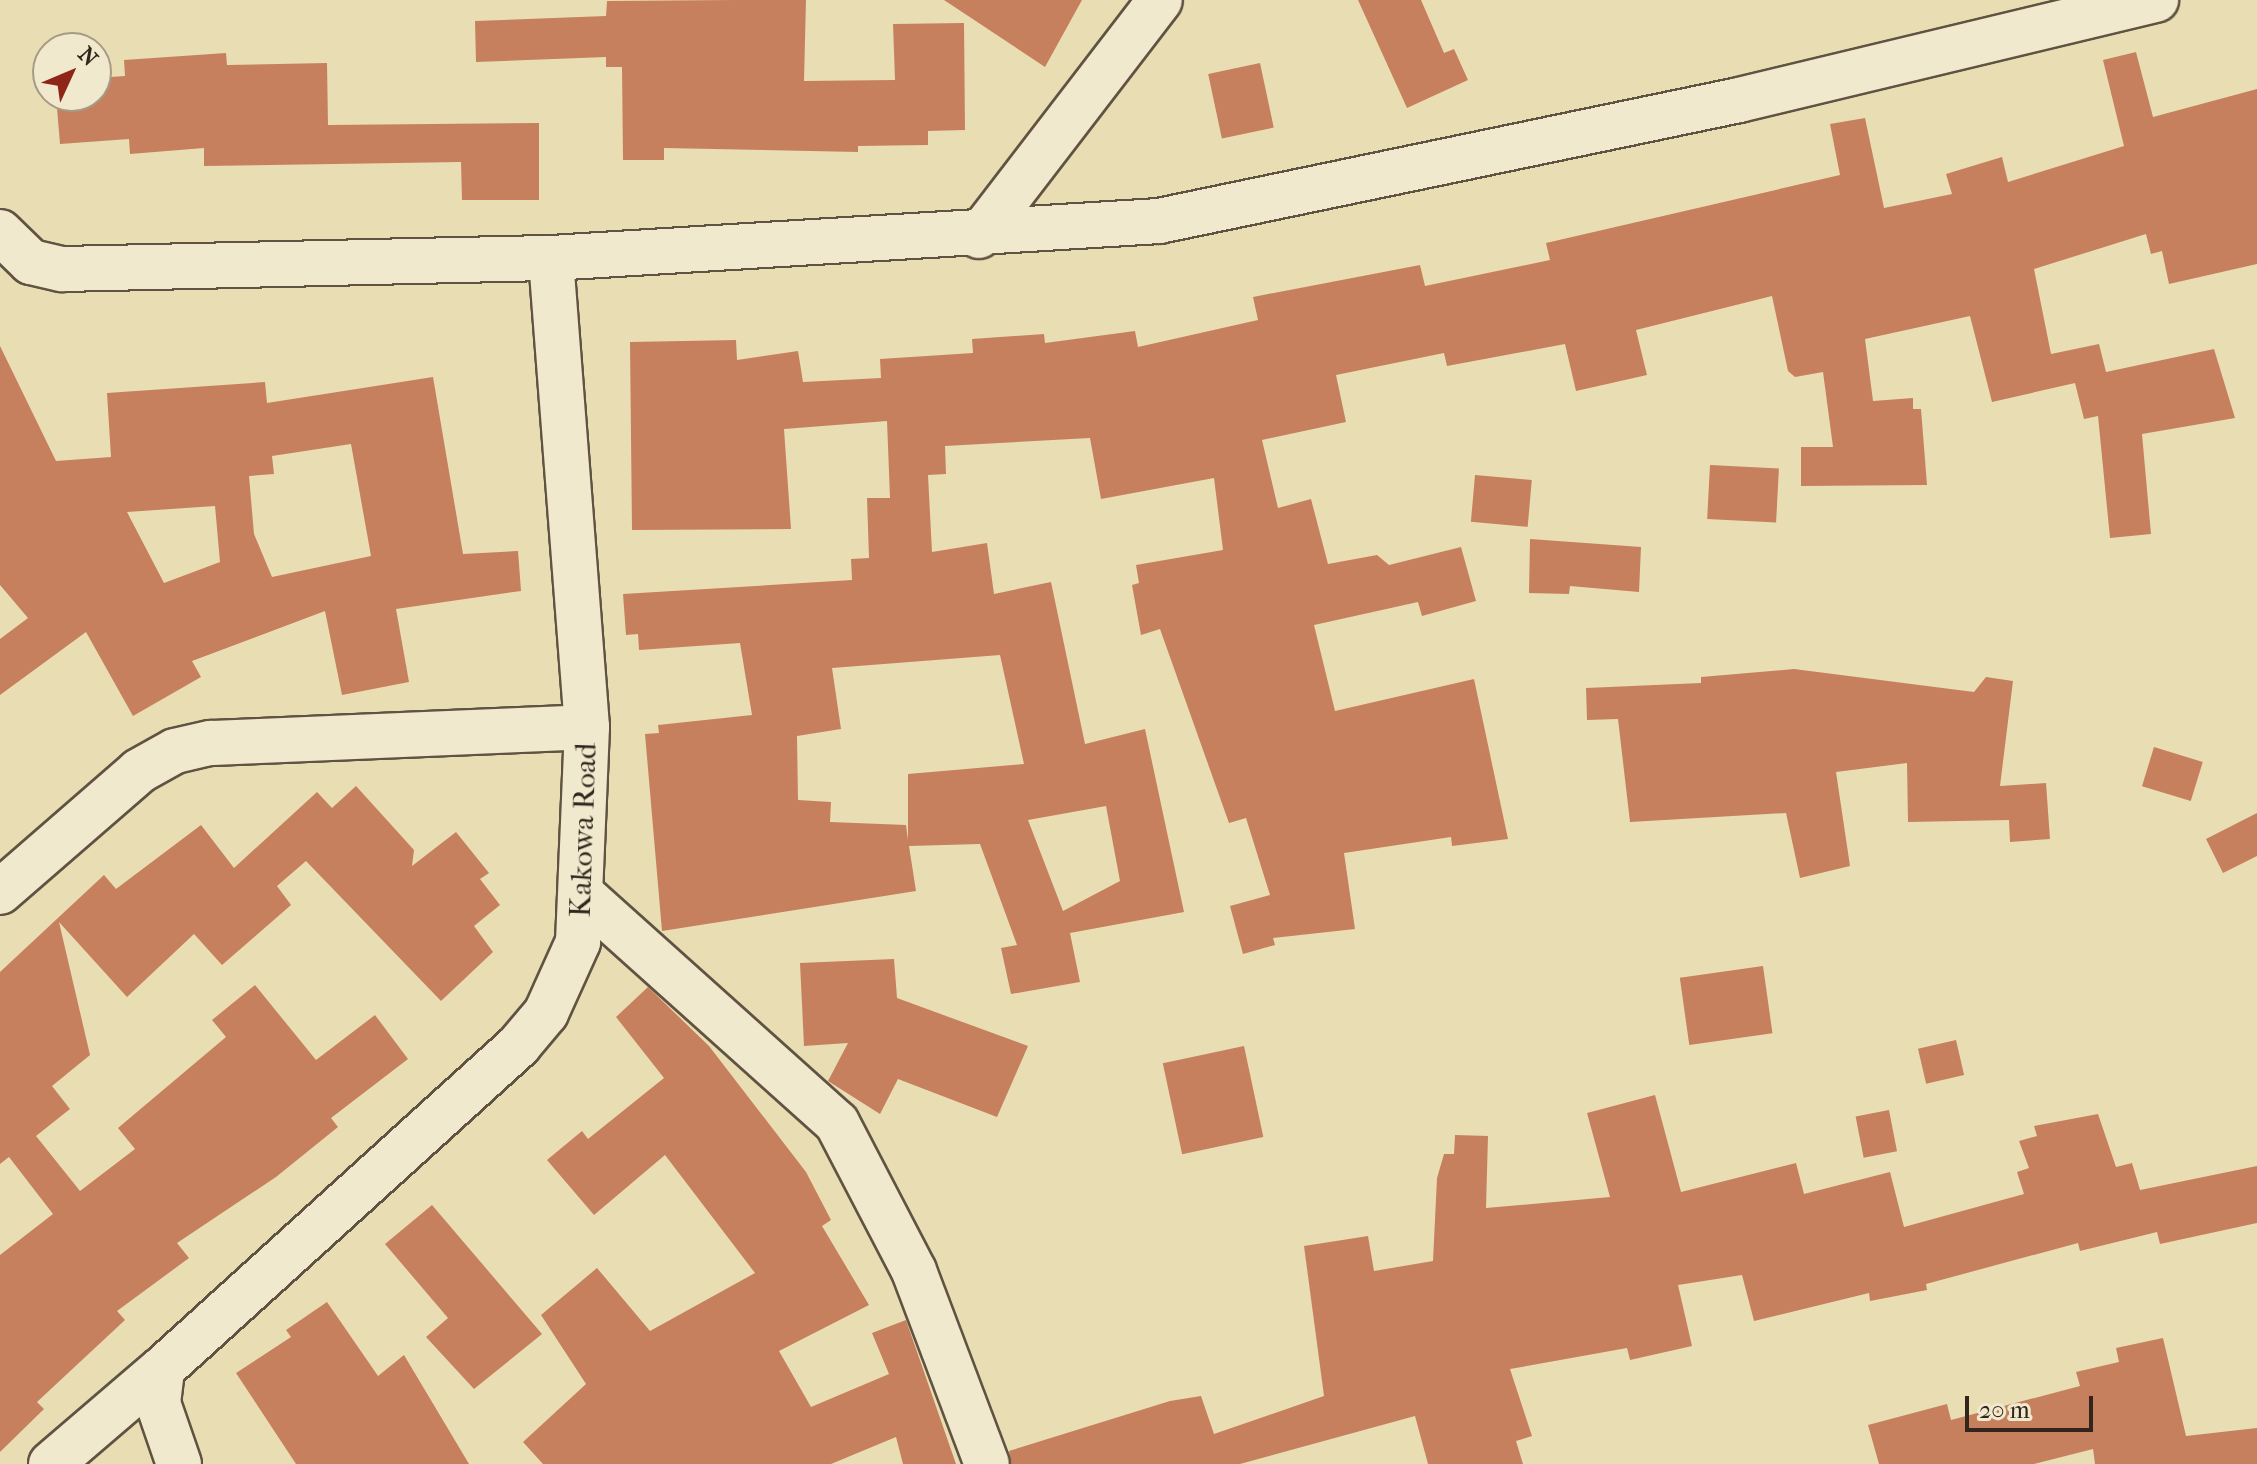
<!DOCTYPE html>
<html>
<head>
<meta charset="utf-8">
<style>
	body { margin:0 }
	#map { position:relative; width:2257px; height:1464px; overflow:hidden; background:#e9ddb3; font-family:"IM FELL French Canon",serif }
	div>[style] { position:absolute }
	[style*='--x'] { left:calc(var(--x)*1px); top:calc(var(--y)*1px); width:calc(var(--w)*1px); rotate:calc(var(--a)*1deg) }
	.building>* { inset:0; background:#c6805d; transform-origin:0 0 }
	.roads { filter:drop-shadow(2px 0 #605342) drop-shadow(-2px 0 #605342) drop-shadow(0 2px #605342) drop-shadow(0 -2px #605342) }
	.street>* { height:44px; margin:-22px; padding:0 22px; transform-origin:22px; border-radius:22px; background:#f1e9ce }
	.secondary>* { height:44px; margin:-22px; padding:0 22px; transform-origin:22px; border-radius:22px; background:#f1e9ce }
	span { translate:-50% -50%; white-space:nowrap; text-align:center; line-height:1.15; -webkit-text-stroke:6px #f1e9ce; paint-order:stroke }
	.street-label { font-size:30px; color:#32251d }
	.north { position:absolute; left:32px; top:32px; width:80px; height:80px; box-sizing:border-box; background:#f1e9ce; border:2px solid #a59b87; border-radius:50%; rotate:46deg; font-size:22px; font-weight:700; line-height:32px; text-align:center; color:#32251d }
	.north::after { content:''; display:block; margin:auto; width:28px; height:36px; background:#8f2418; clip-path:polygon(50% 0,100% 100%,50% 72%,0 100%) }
	.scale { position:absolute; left:1965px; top:1396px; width:128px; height:36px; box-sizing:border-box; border:4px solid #32251d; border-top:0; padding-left:10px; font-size:24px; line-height:28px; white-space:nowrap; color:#32251d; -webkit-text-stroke:6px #f1e9ce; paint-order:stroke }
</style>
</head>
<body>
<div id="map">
	<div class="building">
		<div style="clip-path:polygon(734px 0,806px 0,804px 81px,895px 80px,893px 24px,964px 23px,965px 130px,928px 131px,928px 145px,858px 146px,858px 152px,664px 148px,664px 160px,623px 160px,622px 67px,606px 67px,606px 57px,476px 62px,475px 21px,606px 16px,607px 1px)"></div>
		<div style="clip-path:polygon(944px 0,1082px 0,1045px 67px)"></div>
		<div style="clip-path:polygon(1358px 0,1421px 0,1444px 53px,1454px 49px,1468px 80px,1407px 108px)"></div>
		<div style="clip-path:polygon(evenodd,2136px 52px,2153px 117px,2257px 89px,2257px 264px,2169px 284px,2162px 251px,2151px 254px,2146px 234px,2034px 269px,2051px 354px,2099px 344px,2106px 372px,2214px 349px,2235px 418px,2142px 434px,2151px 534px,2110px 538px,2098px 416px,2084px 419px,2075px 383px,1992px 402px,1970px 316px,1865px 339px,1873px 401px,1913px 398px,1913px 409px,1921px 409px,1927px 485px,1801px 486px,1801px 447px,1833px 447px,1823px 372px,1795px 377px,1788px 371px,1772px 296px,1636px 330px,1647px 375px,1576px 391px,1565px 344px,1447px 366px,1444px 353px,1336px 375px,1346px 422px,1262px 440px,1278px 508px,1311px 499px,1328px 564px,1377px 555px,1389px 565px,1461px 547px,1476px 601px,1422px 616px,1418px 602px,1314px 625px,1335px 711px,1474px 679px,1508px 839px,1452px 846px,1451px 837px,1344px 853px,1355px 929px,1273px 938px,1275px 945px,1243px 954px,1230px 906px,1270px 895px,1246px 818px,1229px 823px,1160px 629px,1141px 635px,1132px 585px,1139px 583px,1136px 565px,1223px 550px,1214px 478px,1101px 499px,1090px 438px,945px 446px,946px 474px,928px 475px,932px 552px,987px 543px,994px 594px,1051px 582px,1085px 744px,1145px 729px,1184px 912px,1070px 933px,1080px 982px,1011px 994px,1001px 948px,1017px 945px,980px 844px,909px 846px,916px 891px,662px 931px,645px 734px,659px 733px,658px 725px,752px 715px,740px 643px,639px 650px,638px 634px,626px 635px,623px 594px,852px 580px,851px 559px,869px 558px,867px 498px,890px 498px,887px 421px,784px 429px,791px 529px,632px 530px,630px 342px,736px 340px,737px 360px,798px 351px,803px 382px,881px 378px,880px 359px,973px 353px,972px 339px,1044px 334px,1045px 343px,1135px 331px,1138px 347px,1258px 320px,1253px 297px,1420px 265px,1425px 286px,1550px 260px,1546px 243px,1840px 175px,1830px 124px,1865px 118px,1884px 208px,1952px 194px,1946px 174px,2002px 157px,2008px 182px,2124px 146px,2103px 60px,2136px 52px,1000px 655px,1024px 764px,908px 774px,908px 840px,906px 825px,830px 822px,831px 802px,798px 800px,797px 736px,841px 729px,832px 668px,1000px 655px,2136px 52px,1106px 806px,1120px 881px,1063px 911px,1028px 820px,1106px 806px)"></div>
		<div style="clip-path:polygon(226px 53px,227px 65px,327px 63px,328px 125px,539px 123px,539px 200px,462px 200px,461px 162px,204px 166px,204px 148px,130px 154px,129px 139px,60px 144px,56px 96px,96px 96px,96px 78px,125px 76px,124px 60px)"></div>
		<div style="left:1260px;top:63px;width:66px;height:53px;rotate:78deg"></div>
		<div style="clip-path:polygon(evenodd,0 346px,56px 461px,111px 457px,107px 393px,265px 382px,267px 403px,433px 377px,463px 554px,518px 551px,521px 591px,396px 609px,409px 682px,342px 695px,325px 611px,192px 661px,201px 677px,133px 716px,86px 632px,0 695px,0 639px,28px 618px,0 585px,0 346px,351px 444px,371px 556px,272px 577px,254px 534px,249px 476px,274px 474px,272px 456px,351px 444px,0 346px,215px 506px,220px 562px,164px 583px,127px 512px,215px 506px)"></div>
		<div style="left:1710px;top:465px;width:69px;height:54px;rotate:3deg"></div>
		<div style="left:1475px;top:475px;width:57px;height:47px;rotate:5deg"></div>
		<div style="clip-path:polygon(1530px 539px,1641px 547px,1639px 592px,1570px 586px,1569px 594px,1529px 593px)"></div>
		<div style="clip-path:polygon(1794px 669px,1974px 692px,1986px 677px,2013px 681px,2000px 786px,2046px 783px,2050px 839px,2010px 842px,2009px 820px,1908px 822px,1907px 763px,1836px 772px,1850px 866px,1800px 878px,1786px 813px,1630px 822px,1618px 719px,1587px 720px,1586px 688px,1701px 683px,1701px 677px)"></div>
		<div style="left:2154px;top:747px;width:51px;height:41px;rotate:17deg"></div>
		<div style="clip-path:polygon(356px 786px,414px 850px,412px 866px,456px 832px,489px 873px,480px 879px,500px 905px,474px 926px,493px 952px,441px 1001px,306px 861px,277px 886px,291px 905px,222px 965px,194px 934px,127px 997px,59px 922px,90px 1055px,52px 1086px,70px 1109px,36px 1136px,80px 1191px,135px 1149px,118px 1128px,226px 1037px,212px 1020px,255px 985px,316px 1060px,375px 1015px,408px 1059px,331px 1118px,338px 1127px,276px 1177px,177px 1243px,189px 1258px,117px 1311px,125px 1320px,37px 1402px,44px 1409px,0 1452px,0 1255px,53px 1214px,9px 1157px,0 1164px,0 972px,104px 875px,116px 889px,201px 825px,234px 868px,317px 792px,332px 808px)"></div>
		<div style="clip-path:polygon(2257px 813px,2257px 856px,2223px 873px,2206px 839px)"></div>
		<div style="clip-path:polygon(894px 959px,897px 998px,1028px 1046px,997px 1117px,898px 1079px,880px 1114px,828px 1081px,848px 1043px,804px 1046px,800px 963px)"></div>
		<div style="left:1763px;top:966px;width:68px;height:84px;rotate:82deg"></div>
		<div style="clip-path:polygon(648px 987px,709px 1046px,806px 1172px,831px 1220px,822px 1226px,869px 1305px,779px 1351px,811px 1407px,889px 1374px,872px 1333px,906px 1320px,956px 1464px,903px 1464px,896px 1437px,831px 1464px,543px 1464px,523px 1442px,586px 1384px,541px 1315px,597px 1268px,650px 1331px,755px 1273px,665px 1155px,594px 1215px,547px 1160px,582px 1131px,588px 1139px,664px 1078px,616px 1017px)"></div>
		<div style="left:1956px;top:1040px;width:36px;height:39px;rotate:77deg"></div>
		<div style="left:1244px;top:1046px;width:93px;height:83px;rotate:78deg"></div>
		<div style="clip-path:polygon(1655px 1095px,1681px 1192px,1796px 1163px,1804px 1194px,1890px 1172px,1904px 1227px,2024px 1194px,2017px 1172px,2029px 1168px,2019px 1141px,2037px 1136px,2034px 1126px,2098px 1114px,2116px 1167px,2132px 1163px,2140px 1190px,2257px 1166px,2257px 1223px,2160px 1244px,2157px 1232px,2080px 1251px,2078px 1243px,1926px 1284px,1927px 1290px,1870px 1301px,1869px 1293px,1754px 1321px,1742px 1275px,1678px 1285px,1692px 1346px,1630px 1360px,1627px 1348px,1510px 1369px,1532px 1436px,1516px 1441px,1523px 1464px,1428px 1464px,1415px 1416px,1240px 1464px,1011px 1464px,1009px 1451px,1170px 1401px,1201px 1396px,1214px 1434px,1324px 1396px,1304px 1246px,1368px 1236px,1374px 1271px,1433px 1261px,1437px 1178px,1444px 1154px,1454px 1154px,1455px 1135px,1488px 1136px,1486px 1208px,1610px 1197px,1587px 1113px)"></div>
		<div style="left:1889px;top:1110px;width:42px;height:34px;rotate:79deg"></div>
		<div style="clip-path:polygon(432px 1205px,542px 1334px,474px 1389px,426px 1337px,448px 1318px,385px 1244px)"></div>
		<div style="clip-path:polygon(327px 1302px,378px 1376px,404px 1355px,469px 1464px,296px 1464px,236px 1373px,291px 1337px,286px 1330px)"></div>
		<div style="clip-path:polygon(2163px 1338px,2186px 1436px,2257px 1428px,2257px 1464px,2095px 1464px,2093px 1449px,2034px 1464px,1879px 1464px,1868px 1425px,1947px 1404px,1951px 1420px,2080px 1386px,2076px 1372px,2119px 1362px,2116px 1348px)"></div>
	</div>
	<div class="roads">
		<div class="street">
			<div style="--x:979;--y:236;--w:297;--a:-52.5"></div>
			<div style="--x:0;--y:892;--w:184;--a:-41"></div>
			<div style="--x:139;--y:771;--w:41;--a:-29.1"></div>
			<div style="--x:175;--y:751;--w:37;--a:-13"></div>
			<div style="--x:211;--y:743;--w:376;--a:-2.4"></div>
			<div style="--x:585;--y:897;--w:338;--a:41.9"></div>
			<div style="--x:837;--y:1123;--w:167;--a:62.5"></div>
			<div style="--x:914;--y:1271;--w:206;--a:69.3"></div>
			<div style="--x:51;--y:1464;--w:146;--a:-40.6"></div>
			<div style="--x:179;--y:1464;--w:65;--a:-109"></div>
			<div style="--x:158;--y:1403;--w:34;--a:-83"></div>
			<div style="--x:162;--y:1369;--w:482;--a:-42.2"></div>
			<div style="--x:519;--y:1045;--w:42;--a:-49.8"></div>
			<div style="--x:546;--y:1013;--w:78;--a:-65.7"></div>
			<div style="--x:578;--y:942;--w:215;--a:-87.6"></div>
			<div style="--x:587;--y:727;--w:470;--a:-94.4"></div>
		</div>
		<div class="secondary">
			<div style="--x:0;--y:232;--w:43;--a:44.1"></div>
			<div style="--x:31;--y:262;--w:32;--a:13"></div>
			<div style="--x:62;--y:269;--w:489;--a:-1.3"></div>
			<div style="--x:551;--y:258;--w:609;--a:-3.48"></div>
			<div style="--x:1159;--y:221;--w:592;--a:-11.78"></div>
			<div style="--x:1739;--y:100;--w:429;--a:-13.5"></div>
		</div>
	</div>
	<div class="street-label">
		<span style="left:584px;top:830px;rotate:-88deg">Kakowa Road</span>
	</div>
	<div class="north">N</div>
	<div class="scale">20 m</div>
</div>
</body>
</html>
